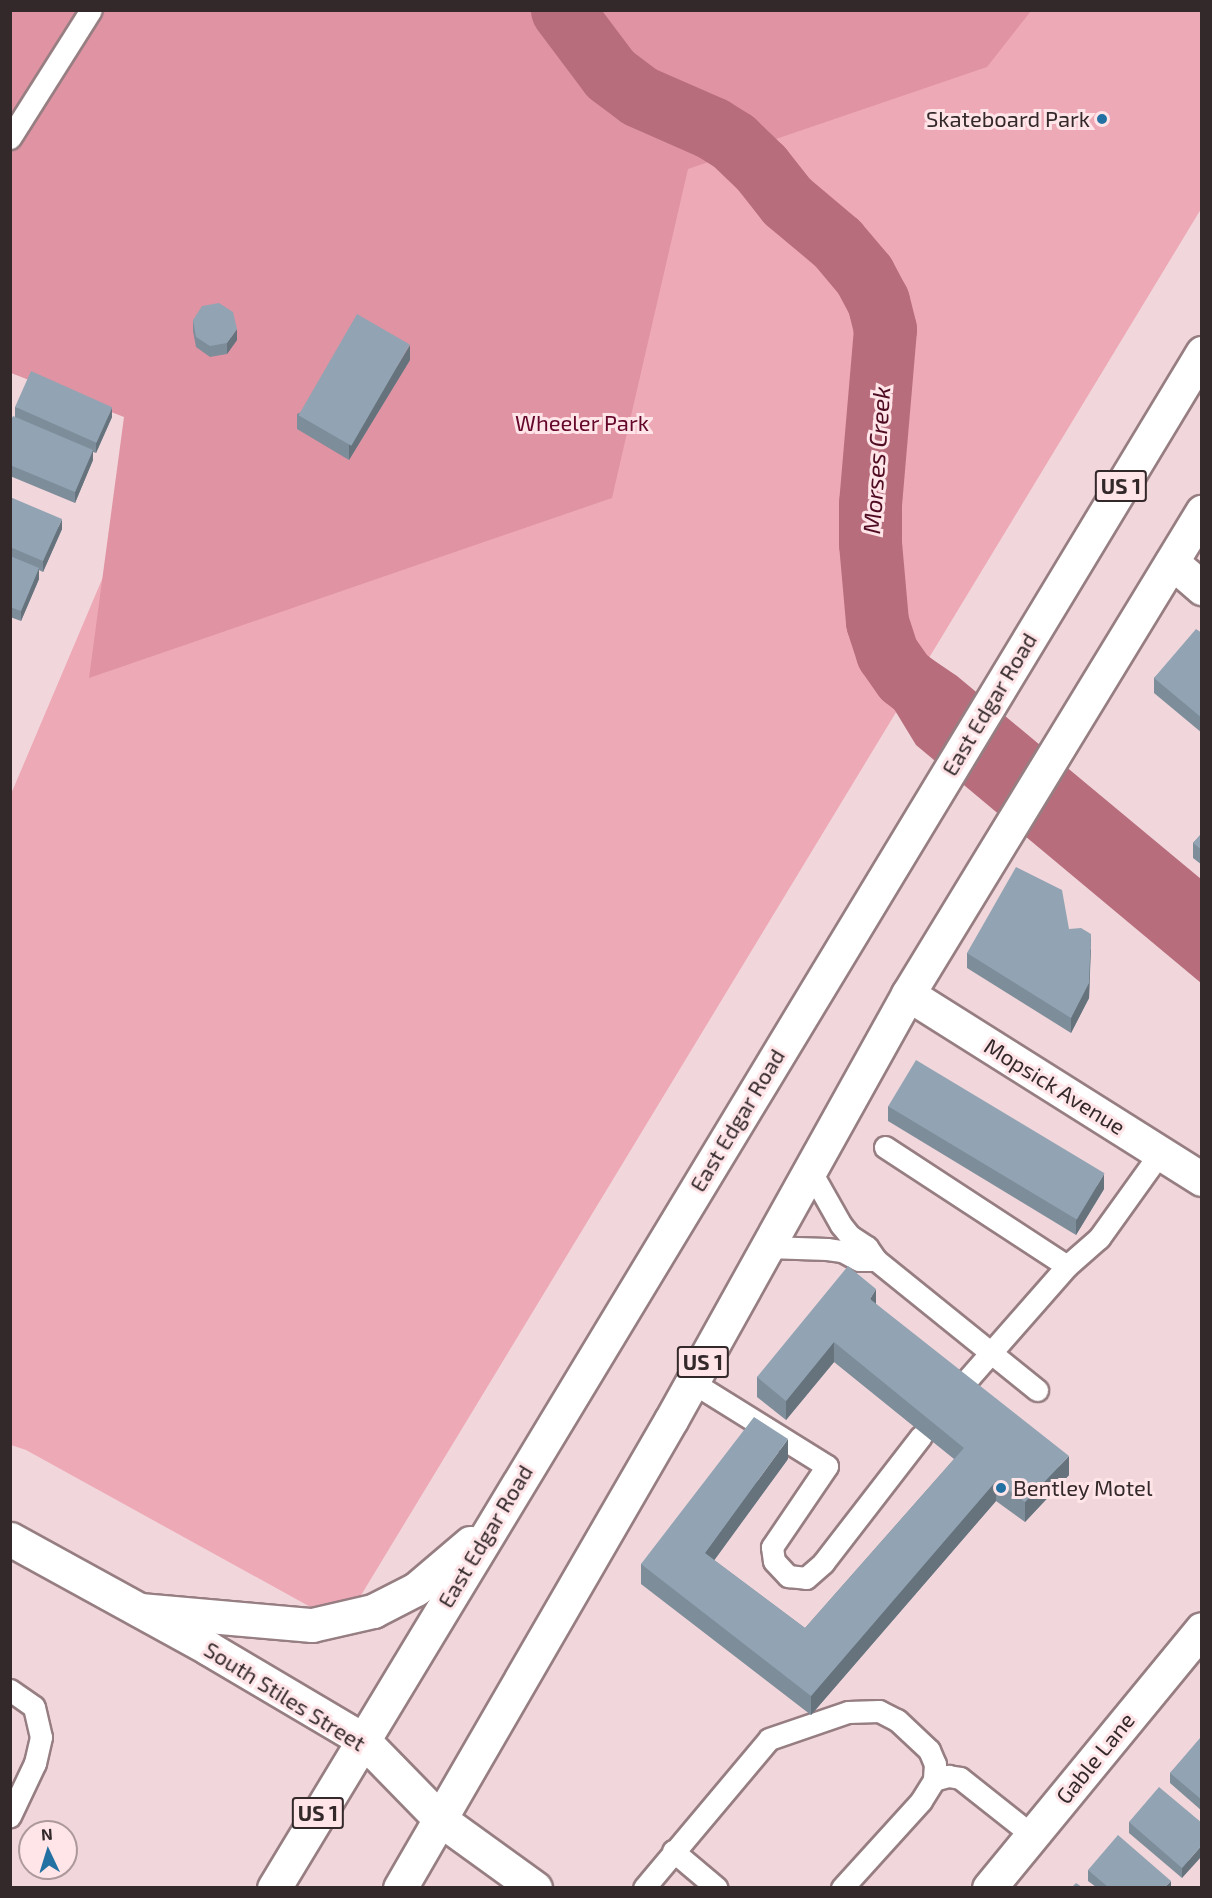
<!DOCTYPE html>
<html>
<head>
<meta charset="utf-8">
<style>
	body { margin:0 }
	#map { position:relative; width:1212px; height:1898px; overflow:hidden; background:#f1d7db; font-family:"Exo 2",sans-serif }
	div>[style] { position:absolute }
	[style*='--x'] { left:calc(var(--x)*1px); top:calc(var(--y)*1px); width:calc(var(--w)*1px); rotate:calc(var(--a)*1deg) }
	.green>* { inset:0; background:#eea9b6 }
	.forest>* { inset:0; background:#e093a2 }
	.water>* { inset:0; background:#b76d7c }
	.river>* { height:63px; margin:-31.5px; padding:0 31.5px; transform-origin:31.5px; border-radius:31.5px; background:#b76d7c }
	.roads { filter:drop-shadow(2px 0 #967e82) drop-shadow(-2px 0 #967e82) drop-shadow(0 2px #967e82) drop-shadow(0 -2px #967e82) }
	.service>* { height:21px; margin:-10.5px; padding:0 10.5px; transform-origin:10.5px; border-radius:10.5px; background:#fff }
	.minor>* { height:33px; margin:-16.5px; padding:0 16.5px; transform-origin:16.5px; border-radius:16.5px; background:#fff }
	.secondary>* { height:33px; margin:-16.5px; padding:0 16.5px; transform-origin:16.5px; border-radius:16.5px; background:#fff }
	.trunk>* { height:33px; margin:-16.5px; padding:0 16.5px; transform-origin:16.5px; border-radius:16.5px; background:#fff }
	.wall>* { inset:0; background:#7e8d9a }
	.shaded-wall>* { inset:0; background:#66737d }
	.building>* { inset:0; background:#92a4b3; transform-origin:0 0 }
	.dots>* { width:16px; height:16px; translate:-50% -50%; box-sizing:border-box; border:3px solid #ffe4e8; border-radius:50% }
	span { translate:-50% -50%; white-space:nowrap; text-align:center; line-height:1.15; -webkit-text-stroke:6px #ffe4e8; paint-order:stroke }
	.shield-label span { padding:2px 4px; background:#ffe4e8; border:2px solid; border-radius:4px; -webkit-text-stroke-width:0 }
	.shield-label { font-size:21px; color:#33292b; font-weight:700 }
	.poi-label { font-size:22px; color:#33292b }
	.right { translate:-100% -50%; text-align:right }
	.left { translate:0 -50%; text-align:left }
	.park-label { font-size:22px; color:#65072b }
	.street-label { font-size:22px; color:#33292b }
	.water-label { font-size:24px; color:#4f0b22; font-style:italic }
	.frame { position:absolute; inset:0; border:12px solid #33292b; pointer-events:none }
	.north { position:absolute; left:18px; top:1820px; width:60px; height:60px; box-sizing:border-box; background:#ffe4e8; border:2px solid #ad999c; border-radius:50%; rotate:356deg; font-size:16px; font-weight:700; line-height:24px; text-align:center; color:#33292b }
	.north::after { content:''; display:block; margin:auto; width:21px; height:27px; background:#2370a2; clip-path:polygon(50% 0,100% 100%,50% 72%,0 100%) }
</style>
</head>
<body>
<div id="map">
	<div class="green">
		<div style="clip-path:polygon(11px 11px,1201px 11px,1201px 209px,343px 1625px,26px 1450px,11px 1445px,11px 794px,170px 419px)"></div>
	</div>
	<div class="forest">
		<div style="clip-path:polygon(10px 11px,1031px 11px,987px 67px,688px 169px,612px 498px,89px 678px,124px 417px,11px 373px)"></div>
	</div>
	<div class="water">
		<div style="clip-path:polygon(877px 622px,957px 676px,1201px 879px,1201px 983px,916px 745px,888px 699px,877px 660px)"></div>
	</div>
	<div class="river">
		<div style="--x:562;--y:10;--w:80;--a:53.1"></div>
		<div style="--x:610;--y:74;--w:36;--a:37"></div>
		<div style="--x:639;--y:96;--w:80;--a:23.7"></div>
		<div style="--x:712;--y:128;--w:25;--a:32"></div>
		<div style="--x:733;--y:141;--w:39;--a:44"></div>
		<div style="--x:761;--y:168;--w:42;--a:51.8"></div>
		<div style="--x:787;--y:201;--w:65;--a:40"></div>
		<div style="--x:837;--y:243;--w:42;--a:49.8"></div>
		<div style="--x:864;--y:275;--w:30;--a:62"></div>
		<div style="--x:878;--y:301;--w:29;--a:76"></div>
		<div style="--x:885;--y:329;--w:175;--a:94.9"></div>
		<div style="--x:870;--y:503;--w:40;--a:90"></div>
		<div style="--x:870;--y:543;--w:79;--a:84.9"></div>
		<div style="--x:877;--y:622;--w:33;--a:72"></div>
		<div style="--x:887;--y:653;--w:29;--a:55"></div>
		<div style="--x:904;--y:677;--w:24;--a:38"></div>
	</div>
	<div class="roads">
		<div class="service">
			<div style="--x:10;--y:138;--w:151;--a:-57.7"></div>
			<div style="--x:885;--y:1147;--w:217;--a:33.2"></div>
			<div style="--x:1067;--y:1266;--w:167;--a:131.3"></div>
			<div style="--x:767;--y:1247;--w:60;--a:1.9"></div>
			<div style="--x:827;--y:1249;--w:15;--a:8"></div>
			<div style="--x:842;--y:1251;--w:19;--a:28"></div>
			<div style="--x:859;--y:1260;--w:17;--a:0"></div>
			<div style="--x:876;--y:1260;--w:16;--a:-125"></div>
			<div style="--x:867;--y:1247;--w:20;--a:-147"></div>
			<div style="--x:850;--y:1236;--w:14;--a:-129"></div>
			<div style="--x:841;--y:1225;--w:63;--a:-119.4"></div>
			<div style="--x:876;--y:1260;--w:207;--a:38.9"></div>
			<div style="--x:1067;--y:1266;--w:43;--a:-41.2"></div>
			<div style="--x:1099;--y:1238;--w:105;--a:-54.3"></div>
			<div style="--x:692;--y:1382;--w:159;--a:31.9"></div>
			<div style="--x:827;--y:1466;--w:98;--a:124.2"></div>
			<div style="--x:772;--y:1547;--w:14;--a:82"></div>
			<div style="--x:774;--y:1561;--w:21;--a:47"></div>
			<div style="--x:788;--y:1576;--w:18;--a:6"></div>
			<div style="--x:806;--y:1578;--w:23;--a:-41"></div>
			<div style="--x:823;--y:1563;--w:160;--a:-52.3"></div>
			<div style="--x:10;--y:1690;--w:29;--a:35"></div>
			<div style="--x:34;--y:1707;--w:31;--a:77"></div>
			<div style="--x:41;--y:1737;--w:27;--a:103"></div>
			<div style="--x:35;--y:1763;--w:59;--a:115.3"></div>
			<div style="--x:934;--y:1780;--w:15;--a:-16"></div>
			<div style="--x:948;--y:1776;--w:12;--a:9"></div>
			<div style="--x:960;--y:1778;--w:92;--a:38.4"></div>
			<div style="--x:673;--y:1851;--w:57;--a:40.1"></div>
			<div style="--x:644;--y:1888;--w:194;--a:-50"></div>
			<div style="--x:769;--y:1739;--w:83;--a:-18.9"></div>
			<div style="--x:848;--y:1712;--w:31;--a:-2"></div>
			<div style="--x:879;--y:1711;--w:20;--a:27"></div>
			<div style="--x:897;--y:1720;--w:44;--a:43.2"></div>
			<div style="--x:929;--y:1750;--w:15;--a:67"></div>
			<div style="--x:935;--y:1764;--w:16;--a:94"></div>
			<div style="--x:934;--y:1780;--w:25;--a:122"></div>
			<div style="--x:921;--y:1801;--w:118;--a:132.2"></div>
		</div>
		<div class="minor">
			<div style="--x:1172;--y:562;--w:40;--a:41"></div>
			<div style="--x:908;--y:994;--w:347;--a:32.2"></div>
			<div style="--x:441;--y:1820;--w:116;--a:35.9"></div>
			<div style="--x:989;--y:1888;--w:335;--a:-50.6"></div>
		</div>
		<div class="secondary">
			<div style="--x:10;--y:1539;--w:226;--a:28.8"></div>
			<div style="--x:208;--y:1648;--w:179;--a:30.6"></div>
			<div style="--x:362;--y:1739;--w:113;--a:45.7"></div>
		</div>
		<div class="trunk">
			<div style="--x:140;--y:1610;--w:173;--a:5"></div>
			<div style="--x:312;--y:1625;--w:63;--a:-12.9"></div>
			<div style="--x:373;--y:1611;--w:48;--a:-27.1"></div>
			<div style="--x:416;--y:1589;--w:71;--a:-40.4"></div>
			<div style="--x:274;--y:1888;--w:1794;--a:-58.84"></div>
			<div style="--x:400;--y:1888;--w:541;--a:-59.93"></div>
			<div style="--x:671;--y:1420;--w:487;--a:-60.9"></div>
			<div style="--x:908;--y:994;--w:565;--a:-58.62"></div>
		</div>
	</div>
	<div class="wall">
		<div style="clip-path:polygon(193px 320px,237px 340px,227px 354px,210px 357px,196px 347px,193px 331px)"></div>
		<div style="clip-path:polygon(410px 360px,349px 460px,297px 429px,297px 414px)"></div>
		<div style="clip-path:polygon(15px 407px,112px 417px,96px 453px,93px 452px,93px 460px,75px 503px,10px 476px,10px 422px,15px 417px)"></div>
		<div style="clip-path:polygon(10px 497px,62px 529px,43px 572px,39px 570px,39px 579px,21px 621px,10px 617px)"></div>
		<div style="clip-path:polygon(1202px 633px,1202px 733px,1154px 693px,1154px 678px)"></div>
		<div style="clip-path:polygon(1202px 833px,1202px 865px,1193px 858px,1193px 843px)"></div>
		<div style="clip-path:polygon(1069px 929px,1091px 950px,1089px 998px,1071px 1033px,967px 968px,967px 953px)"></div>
		<div style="clip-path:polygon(888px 1106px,1104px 1189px,1076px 1235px,888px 1121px)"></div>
		<div style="clip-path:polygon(876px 1304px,1069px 1475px,1025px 1522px,996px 1501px,811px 1715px,641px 1584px,641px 1564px,788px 1459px,714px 1560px,805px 1628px,954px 1459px,834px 1362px,786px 1420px,757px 1397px,757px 1377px)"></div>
		<div style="clip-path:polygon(1202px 1739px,1202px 1811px,1170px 1783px,1170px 1773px)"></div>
		<div style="clip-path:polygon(1129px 1822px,1202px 1823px,1182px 1878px,1129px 1833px)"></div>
		<div style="clip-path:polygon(1088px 1870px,1171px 1887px,1096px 1887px,1088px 1881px)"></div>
	</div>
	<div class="shaded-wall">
		<div style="clip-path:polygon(237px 329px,237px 340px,227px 354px,227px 343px)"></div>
		<div style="clip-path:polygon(410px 345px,410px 360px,349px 460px,349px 445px)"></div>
		<div style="clip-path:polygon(112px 407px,112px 417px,96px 453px,96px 443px)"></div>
		<div style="clip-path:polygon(93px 450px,93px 460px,75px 503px,75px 492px)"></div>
		<div style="clip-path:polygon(62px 519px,62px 529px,43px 572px,43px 561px)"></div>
		<div style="clip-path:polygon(39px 568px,39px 579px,21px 621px,21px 611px)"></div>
		<div style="clip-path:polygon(1091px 934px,1089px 998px,1071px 1033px,1071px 1018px)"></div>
		<div style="clip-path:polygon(1104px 1174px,1104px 1189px,1076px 1235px,1076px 1220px)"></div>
		<div style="clip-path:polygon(876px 1289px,876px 1309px,870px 1299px)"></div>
		<div style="clip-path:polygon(834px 1342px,834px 1362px,786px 1420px,786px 1401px)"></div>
		<div style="clip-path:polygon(788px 1439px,788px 1459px,705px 1573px,705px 1553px)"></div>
		<div style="clip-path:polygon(1069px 1456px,1069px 1475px,1025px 1522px,1025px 1502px)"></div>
		<div style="clip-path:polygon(996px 1481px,996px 1501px,811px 1715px,811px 1696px)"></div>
		<div style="clip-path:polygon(1202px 1845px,1202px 1856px,1182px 1878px,1182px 1868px)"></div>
		<div style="clip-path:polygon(1171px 1881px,1171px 1887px,1165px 1887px)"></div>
	</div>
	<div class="building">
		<div style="clip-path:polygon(219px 303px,233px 312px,237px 329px,227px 343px,210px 346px,196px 337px,193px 320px,202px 306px)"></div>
		<div style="left:357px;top:314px;width:61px;height:117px;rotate:30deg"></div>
		<div style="left:31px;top:371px;width:89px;height:39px;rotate:24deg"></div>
		<div style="clip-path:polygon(13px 416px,93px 450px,75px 492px,10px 465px,10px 422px)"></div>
		<div style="clip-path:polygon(10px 497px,62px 519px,43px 561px,10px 547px)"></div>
		<div style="clip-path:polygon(10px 556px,39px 568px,21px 611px,10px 607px)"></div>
		<div style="clip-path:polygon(1196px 629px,1202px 633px,1202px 718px,1154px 678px)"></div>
		<div style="clip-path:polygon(1202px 833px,1202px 850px,1193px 843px)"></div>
		<div style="clip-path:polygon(1016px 867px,1062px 890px,1069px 929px,1081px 928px,1091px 934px,1089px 983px,1071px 1018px,967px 953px)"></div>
		<div style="left:916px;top:1060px;width:220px;height:54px;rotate:31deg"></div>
		<div style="clip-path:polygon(848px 1266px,876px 1289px,870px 1299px,1069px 1456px,1025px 1502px,996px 1481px,811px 1696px,641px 1564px,754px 1417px,788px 1439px,705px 1553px,805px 1628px,964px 1448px,834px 1342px,786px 1401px,757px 1377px)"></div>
		<div style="clip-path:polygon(1200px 1738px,1202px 1739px,1202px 1800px,1170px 1773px)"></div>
		<div style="clip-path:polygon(1159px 1787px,1202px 1823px,1202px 1845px,1182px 1868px,1129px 1822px)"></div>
		<div style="clip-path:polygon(1118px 1835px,1171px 1881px,1165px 1887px,1108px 1887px,1088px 1870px)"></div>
		<div style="clip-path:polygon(1076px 1883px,1082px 1887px,1072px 1887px)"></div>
	</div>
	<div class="dots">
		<div style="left:1102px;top:119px;background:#2370a2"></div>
		<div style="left:1001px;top:1488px;background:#2370a2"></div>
	</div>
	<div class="shield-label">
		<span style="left:1121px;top:486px">US 1</span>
		<span style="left:703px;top:1362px">US 1</span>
		<span style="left:318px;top:1813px">US 1</span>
	</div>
	<div class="poi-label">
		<span class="right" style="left:1090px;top:119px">Skateboard Park</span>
		<span class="left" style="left:1013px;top:1488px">Bentley Motel</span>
	</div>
	<div class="park-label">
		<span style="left:582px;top:423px">Wheeler Park</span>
	</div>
	<div class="street-label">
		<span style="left:989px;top:704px;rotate:-59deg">East Edgar Road</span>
		<span style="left:1055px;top:1086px;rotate:32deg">Mopsick Avenue</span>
		<span style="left:737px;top:1120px;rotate:-59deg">East Edgar Road</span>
		<span style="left:485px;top:1536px;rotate:-59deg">East Edgar Road</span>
		<span style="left:285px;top:1696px;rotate:32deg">South Stiles Street</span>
		<span style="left:1095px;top:1758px;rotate:-51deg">Gable Lane</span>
	</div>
	<div class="water-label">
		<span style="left:876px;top:460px;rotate:-86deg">Morses Creek</span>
	</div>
	<div class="frame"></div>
	<div class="north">N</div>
</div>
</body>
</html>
